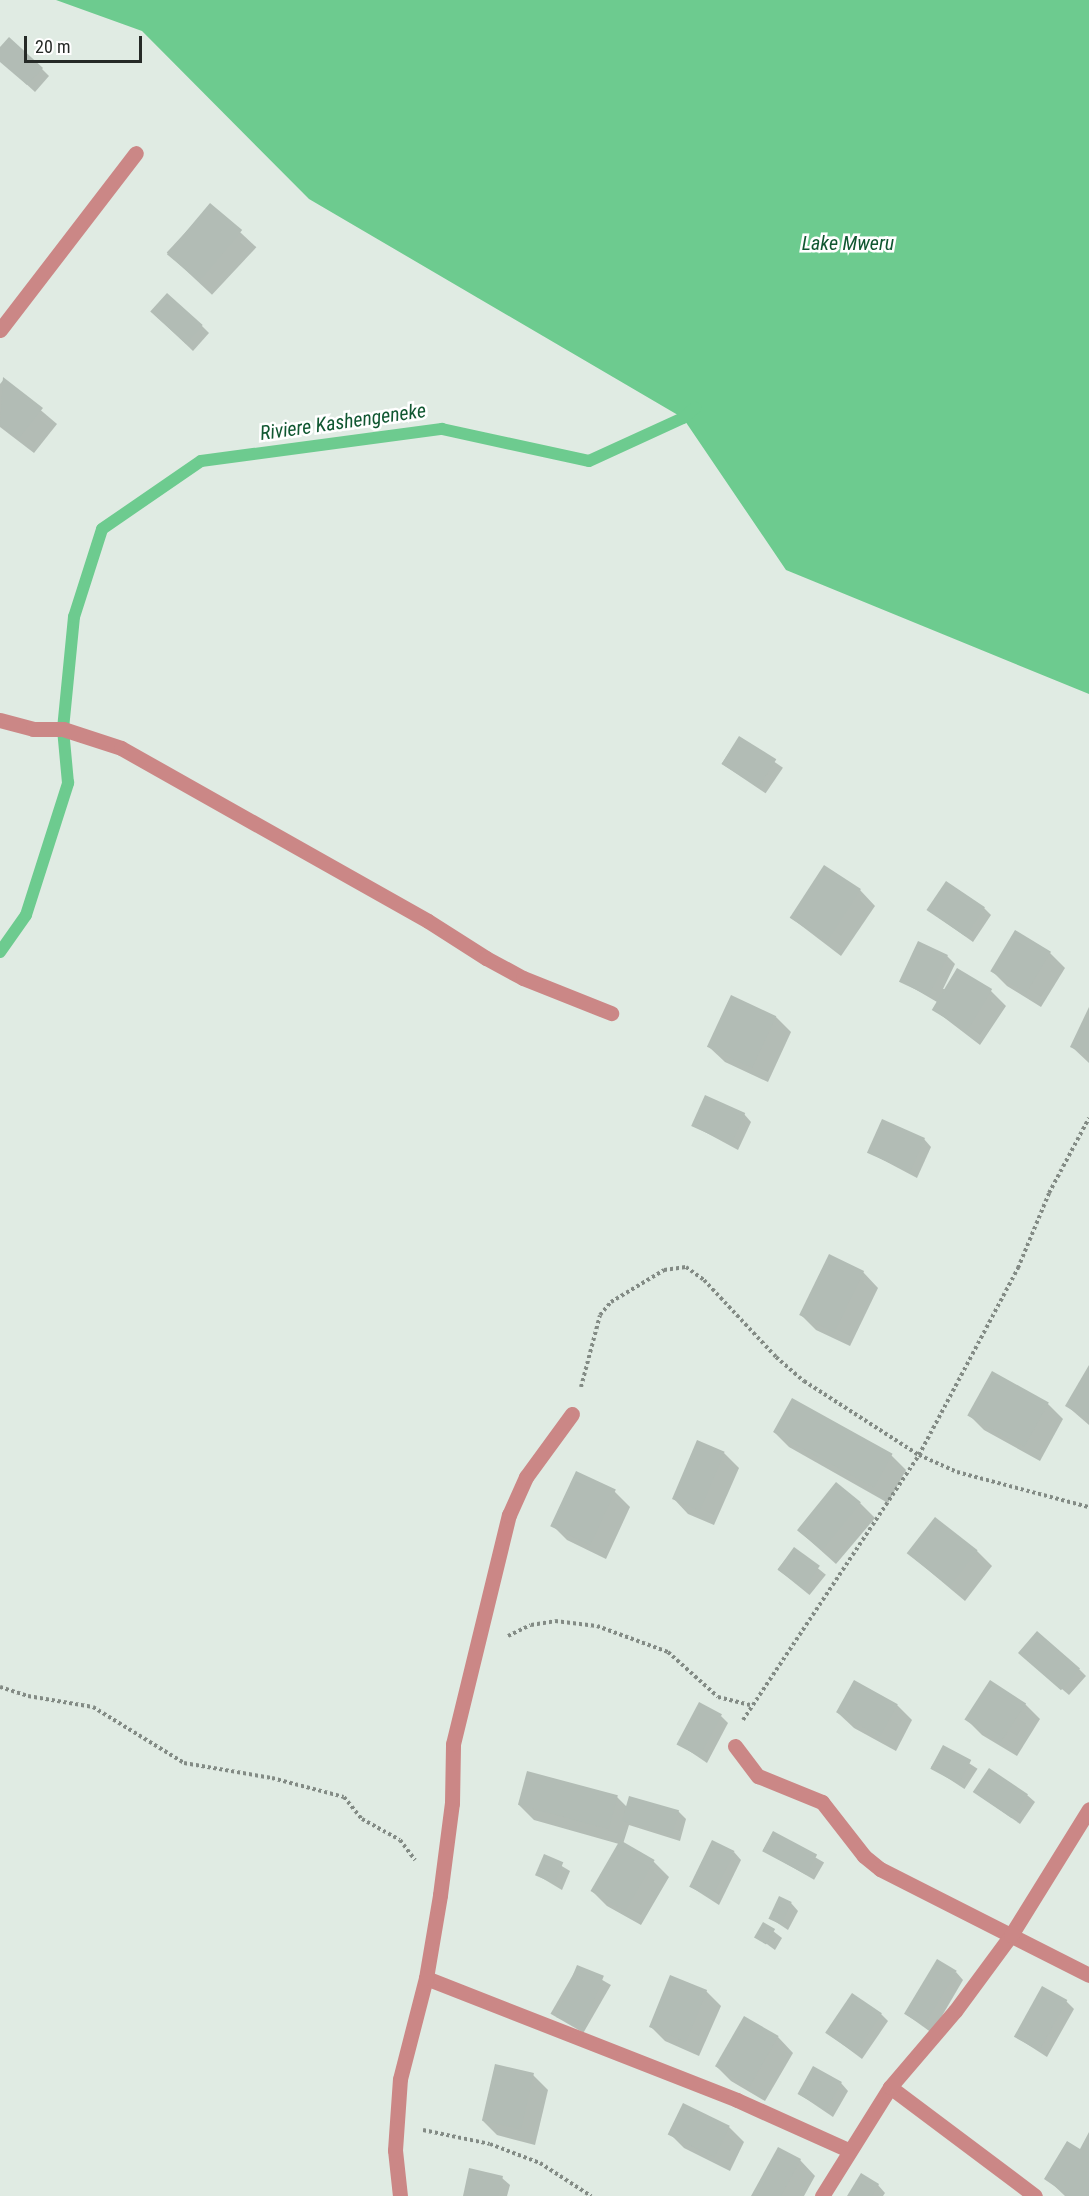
<!DOCTYPE html>
<html>
<head>
<meta charset="utf-8">
<style>
	body { margin:0 }
	#map { position:relative; width:1089px; height:2196px; overflow:hidden; background:#e0ebe3; font-family:"Roboto Condensed",sans-serif }
	div>[style] { position:absolute }
	[style*='--x'] { left:calc(var(--x)*1px); top:calc(var(--y)*1px); width:calc(var(--w)*1px); rotate:calc(var(--a)*1deg) }
	.water>* { inset:0; background:#6dcb8f }
	.shadow>* { inset:0; background:#0003; transform-origin:0 0 }
	.stream>* { height:12px; margin:-6px; padding:0 6px; transform-origin:6px; border-radius:6px; background:#6dcb8f }
	.building>* { inset:0; background:#b2bcb5; transform-origin:0 0 }
	.path>* { height:4px; margin-top:-2px; transform-origin:0; background:repeating-linear-gradient(90deg,#838b85 0 3px,transparent 0 6px) }
	.street>* { height:15px; margin:-7.5px; padding:0 7.5px; transform-origin:7.5px; border-radius:7.5px; background:#cb8786 }
	span { translate:-50% -50%; white-space:nowrap; text-align:center; line-height:1.15; -webkit-text-stroke:5px #fff; paint-order:stroke }
	.water-label { font-size:20px; color:#105731; font-style:italic }
	.scale { position:absolute; left:24px; top:36px; width:118px; height:27px; box-sizing:border-box; border:3px solid #262a27; border-top:0; padding-left:8px; font-size:18px; line-height:21px; white-space:nowrap; color:#262a27; -webkit-text-stroke:4px #fff; paint-order:stroke }
</style>
</head>
<body>
<div id="map">
	<div class="water">
		<div style="clip-path:polygon(56px 0,1089px 0,1089px 694px,786px 570px,683px 418px,309px 199px,142px 31px)"></div>
	</div>
	<div class="shadow">
		<div style="clip-path:polygon(0 50px,42px 69px,49px 76px,35px 92px,0 60px)"></div>
		<div style="left:211px;top:205px;width:62px;height:65px;rotate:43deg"></div>
		<div style="clip-path:polygon(152px 312px,202px 326px,209px 333px,193px 351px)"></div>
		<div style="clip-path:polygon(4px 379px,57px 424px,34px 453px,0 427px,0 384px)"></div>
		<div style="left:739px;top:738px;width:53px;height:31px;rotate:34deg"></div>
		<div style="clip-path:polygon(860px 890px,875px 906px,841px 956px,790px 917px)"></div>
		<div style="clip-path:polygon(984px 908px,991px 915px,973px 942px,928px 910px)"></div>
		<div style="clip-path:polygon(1050px 953px,1065px 968px,1041px 1007px,1007px 986px,992px 971px)"></div>
		<div style="clip-path:polygon(947px 956px,955px 964px,943px 989px,991px 991px,1006px 1006px,980px 1045px,933px 1009px,937px 1002px,901px 981px)"></div>
		<div style="clip-path:polygon(1089px 1011px,1089px 1063px,1072px 1047px)"></div>
		<div style="clip-path:polygon(776px 1017px,791px 1032px,768px 1082px,725px 1062px,709px 1047px)"></div>
		<div style="clip-path:polygon(744px 1114px,751px 1122px,738px 1150px,692px 1125px)"></div>
		<div style="clip-path:polygon(924px 1139px,931px 1147px,917px 1178px,868px 1152px)"></div>
		<div style="clip-path:polygon(863px 1272px,878px 1288px,850px 1346px,816px 1330px,801px 1315px)"></div>
		<div style="clip-path:polygon(1089px 1368px,1089px 1425px,1067px 1406px)"></div>
		<div style="clip-path:polygon(792px 1400px,891px 1455px,906px 1470px,888px 1503px,789px 1447px,774px 1432px)"></div>
		<div style="clip-path:polygon(1048px 1404px,1063px 1419px,1040px 1461px,984px 1430px,969px 1415px)"></div>
		<div style="clip-path:polygon(724px 1453px,739px 1468px,714px 1525px,688px 1514px,673px 1498px)"></div>
		<div style="clip-path:polygon(577px 1473px,615px 1492px,630px 1507px,606px 1559px,567px 1540px,552px 1525px)"></div>
		<div style="clip-path:polygon(860px 1503px,875px 1518px,836px 1564px,798px 1530px)"></div>
		<div style="left:794px;top:1549px;width:41px;height:26px;rotate:39deg"></div>
		<div style="clip-path:polygon(977px 1551px,992px 1566px,965px 1601px,909px 1554px)"></div>
		<div style="clip-path:polygon(1028px 1660px,1079px 1669px,1086px 1676px,1069px 1695px)"></div>
		<div style="clip-path:polygon(1025px 1704px,1040px 1719px,1017px 1756px,982px 1735px,967px 1720px)"></div>
		<div style="clip-path:polygon(897px 1705px,912px 1720px,896px 1751px,854px 1728px,838px 1713px)"></div>
		<div style="clip-path:polygon(721px 1716px,728px 1723px,707px 1763px,679px 1744px)"></div>
		<div style="left:944px;top:1747px;width:40px;height:24px;rotate:33deg"></div>
		<div style="clip-path:polygon(976px 1793px,1027px 1795px,1035px 1802px,1020px 1824px)"></div>
		<div style="clip-path:polygon(617px 1797px,628px 1808px,678px 1811px,686px 1819px,680px 1841px,629px 1825px,623px 1844px,654px 1862px,669px 1877px,641px 1925px,607px 1906px,592px 1891px,619px 1844px,534px 1820px,519px 1805px)"></div>
		<div style="left:773px;top:1833px;width:59px;height:20px;rotate:30deg"></div>
		<div style="clip-path:polygon(734px 1852px,741px 1860px,719px 1905px,691px 1887px)"></div>
		<div style="clip-path:polygon(545px 1856px,570px 1871px,562px 1890px,537px 1875px)"></div>
		<div style="clip-path:polygon(791px 1903px,798px 1911px,788px 1930px,770px 1918px)"></div>
		<div style="clip-path:polygon(764px 1924px,782px 1938px,775px 1950px,757px 1937px)"></div>
		<div style="left:578px;top:1966px;width:38px;height:55px;rotate:30deg"></div>
		<div style="clip-path:polygon(956px 1972px,963px 1980px,932px 2033px,907px 2015px)"></div>
		<div style="clip-path:polygon(706px 1991px,721px 2006px,699px 2056px,665px 2041px,650px 2026px)"></div>
		<div style="clip-path:polygon(1066px 2001px,1074px 2009px,1047px 2057px,1016px 2037px)"></div>
		<div style="clip-path:polygon(881px 2014px,888px 2021px,862px 2059px,826px 2032px)"></div>
		<div style="clip-path:polygon(778px 2037px,793px 2053px,765px 2101px,731px 2081px,716px 2066px)"></div>
		<div style="clip-path:polygon(533px 2075px,548px 2090px,535px 2145px,497px 2135px,482px 2120px)"></div>
		<div style="clip-path:polygon(841px 2083px,848px 2091px,833px 2117px,799px 2094px)"></div>
		<div style="clip-path:polygon(729px 2127px,744px 2142px,730px 2171px,684px 2148px,669px 2133px)"></div>
		<div style="clip-path:polygon(1089px 2135px,1089px 2196px,1065px 2196px,1046px 2178px,1080px 2151px)"></div>
		<div style="clip-path:polygon(779px 2149px,800px 2160px,815px 2176px,804px 2196px,753px 2196px)"></div>
		<div style="clip-path:polygon(502px 2178px,510px 2185px,507px 2196px,464px 2196px)"></div>
		<div style="clip-path:polygon(878px 2185px,885px 2193px,883px 2196px,849px 2196px)"></div>
	</div>
	<div class="stream">
		<div style="--x:0;--y:952;--w:45;--a:-54.9"></div>
		<div style="--x:26;--y:915;--w:139;--a:-72.3"></div>
		<div style="--x:68;--y:783;--w:54;--a:-95.3"></div>
		<div style="--x:63;--y:729;--w:113;--a:-84.4"></div>
		<div style="--x:74;--y:617;--w:92;--a:-72.3"></div>
		<div style="--x:102;--y:529;--w:120;--a:-34.5"></div>
		<div style="--x:201;--y:461;--w:243;--a:-7.6"></div>
		<div style="--x:442;--y:429;--w:150;--a:12.3"></div>
		<div style="--x:589;--y:461;--w:103;--a:-24.6"></div>
		<div style="--x:683;--y:418;--w:16;--a:-40"></div>
	</div>
	<div class="building">
		<div style="clip-path:polygon(9px 37px,43px 68px,27px 85px,0 62px,0 47px)"></div>
		<div style="left:210px;top:203px;width:42px;height:67px;rotate:40deg"></div>
		<div style="left:167px;top:293px;width:48px;height:25px;rotate:42deg"></div>
		<div style="clip-path:polygon(3px 377px,43px 408px,18px 439px,0 425px)"></div>
		<div style="left:739px;top:736px;width:44px;height:33px;rotate:32deg"></div>
		<div style="left:824px;top:865px;width:44px;height:63px;rotate:33deg"></div>
		<div style="left:946px;top:881px;width:47px;height:35px;rotate:34deg"></div>
		<div style="left:1015px;top:930px;width:42px;height:48px;rotate:31deg"></div>
		<div style="left:918px;top:941px;width:33px;height:45px;rotate:25deg"></div>
		<div style="left:957px;top:968px;width:41px;height:49px;rotate:31deg"></div>
		<div style="left:731px;top:995px;width:50px;height:57px;rotate:25deg"></div>
		<div style="clip-path:polygon(1089px 1007px,1089px 1056px,1070px 1047px)"></div>
		<div style="left:705px;top:1095px;width:44px;height:34px;rotate:24deg"></div>
		<div style="left:882px;top:1119px;width:47px;height:37px;rotate:24deg"></div>
		<div style="left:829px;top:1254px;width:39px;height:68px;rotate:26deg"></div>
		<div style="clip-path:polygon(1089px 1365px,1089px 1420px,1065px 1406px)"></div>
		<div style="left:992px;top:1371px;width:65px;height:51px;rotate:29deg"></div>
		<div style="left:792px;top:1398px;width:115px;height:39px;rotate:29deg"></div>
		<div style="left:697px;top:1440px;width:30px;height:64px;rotate:23deg"></div>
		<div style="left:576px;top:1471px;width:44px;height:61px;rotate:25deg"></div>
		<div style="left:836px;top:1482px;width:32px;height:62px;rotate:39deg"></div>
		<div style="left:935px;top:1517px;width:54px;height:46px;rotate:38deg"></div>
		<div style="left:794px;top:1547px;width:32px;height:28px;rotate:36deg"></div>
		<div style="left:1037px;top:1631px;width:57px;height:29px;rotate:41deg"></div>
		<div style="left:854px;top:1680px;width:50px;height:37px;rotate:29deg"></div>
		<div style="left:990px;top:1680px;width:43px;height:47px;rotate:33deg"></div>
		<div style="left:699px;top:1702px;width:26px;height:48px;rotate:28deg"></div>
		<div style="left:943px;top:1745px;width:32px;height:27px;rotate:28deg"></div>
		<div style="left:989px;top:1768px;width:47px;height:29px;rotate:34deg"></div>
		<div style="left:527px;top:1771px;width:94px;height:35px;rotate:15deg"></div>
		<div style="left:629px;top:1796px;width:52px;height:26px;rotate:16deg"></div>
		<div style="left:773px;top:1831px;width:50px;height:23px;rotate:28deg"></div>
		<div style="left:620px;top:1840px;width:40px;height:59px;rotate:30deg"></div>
		<div style="left:712px;top:1840px;width:25px;height:52px;rotate:26deg"></div>
		<div style="left:544px;top:1854px;width:21px;height:23px;rotate:23deg"></div>
		<div style="left:779px;top:1896px;width:14px;height:25px;rotate:25deg"></div>
		<div style="left:763px;top:1922px;width:14px;height:18px;rotate:30deg"></div>
		<div style="left:937px;top:1959px;width:23px;height:64px;rotate:31deg"></div>
		<div style="left:577px;top:1965px;width:29px;height:56px;rotate:22deg"></div>
		<div style="left:670px;top:1975px;width:40px;height:56px;rotate:22deg"></div>
		<div style="left:1042px;top:1986px;width:29px;height:58px;rotate:29deg"></div>
		<div style="left:852px;top:1993px;width:36px;height:48px;rotate:34deg"></div>
		<div style="left:744px;top:2016px;width:40px;height:58px;rotate:30deg"></div>
		<div style="left:495px;top:2064px;width:40px;height:58px;rotate:13deg"></div>
		<div style="left:813px;top:2066px;width:33px;height:32px;rotate:29deg"></div>
		<div style="left:683px;top:2103px;width:52px;height:35px;rotate:26deg"></div>
		<div style="clip-path:polygon(1089px 2132px,1089px 2196px,1069px 2196px,1044px 2179px,1067px 2141px,1080px 2149px)"></div>
		<div style="clip-path:polygon(778px 2147px,801px 2159px,781px 2196px,751px 2196px)"></div>
		<div style="clip-path:polygon(469px 2168px,503px 2176px,498px 2196px,463px 2196px)"></div>
		<div style="clip-path:polygon(861px 2173px,879px 2184px,872px 2196px,847px 2196px)"></div>
	</div>
	<div class="path">
		<div style="--x:581;--y:1387;--w:74;--a:-75.2"></div>
		<div style="--x:600;--y:1315;--w:17;--a:-50"></div>
		<div style="--x:611;--y:1302;--w:62;--a:-31.1"></div>
		<div style="--x:664;--y:1270;--w:22;--a:-8"></div>
		<div style="--x:686;--y:1267;--w:22;--a:36"></div>
		<div style="--x:704;--y:1280;--w:105;--a:46.9"></div>
		<div style="--x:776;--y:1357;--w:37;--a:41"></div>
		<div style="--x:804;--y:1381;--w:137;--a:32.8"></div>
		<div style="--x:919;--y:1455;--w:42;--a:24.1"></div>
		<div style="--x:957;--y:1472;--w:137;--a:14.9"></div>
		<div style="--x:508;--y:1636;--w:25;--a:-26"></div>
		<div style="--x:531;--y:1625;--w:24;--a:-9"></div>
		<div style="--x:555;--y:1621;--w:42;--a:6.8"></div>
		<div style="--x:597;--y:1626;--w:76;--a:20.1"></div>
		<div style="--x:668;--y:1652;--w:67;--a:42"></div>
		<div style="--x:718;--y:1697;--w:33;--a:14"></div>
		<div style="--x:0;--y:1687;--w:29;--a:18"></div>
		<div style="--x:28;--y:1696;--w:66;--a:9.6"></div>
		<div style="--x:93;--y:1707;--w:107;--a:31.6"></div>
		<div style="--x:184;--y:1763;--w:89;--a:9.7"></div>
		<div style="--x:272;--y:1778;--w:74;--a:14.8"></div>
		<div style="--x:344;--y:1797;--w:28;--a:51"></div>
		<div style="--x:362;--y:1819;--w:43;--a:28.9"></div>
		<div style="--x:400;--y:1840;--w:25;--a:53"></div>
		<div style="--x:743;--y:1720;--w:318;--a:-56.4"></div>
		<div style="--x:919;--y:1455;--w:212;--a:-62.1"></div>
		<div style="--x:1018;--y:1268;--w:81;--a:-67.5"></div>
		<div style="--x:1049;--y:1193;--w:85;--a:-61.9"></div>
		<div style="--x:423;--y:2130;--w:68;--a:11.8"></div>
		<div style="--x:490;--y:2144;--w:53;--a:20.8"></div>
		<div style="--x:540;--y:2163;--w:61;--a:32.9"></div>
	</div>
	<div class="street">
		<div style="--x:0;--y:330;--w:223;--a:-52.5"></div>
		<div style="--x:0;--y:720;--w:34;--a:15"></div>
		<div style="--x:33;--y:729;--w:30;--a:0"></div>
		<div style="--x:63;--y:729;--w:61;--a:18.1"></div>
		<div style="--x:121;--y:748;--w:352;--a:29.4"></div>
		<div style="--x:428;--y:921;--w:69;--a:32.5"></div>
		<div style="--x:486;--y:958;--w:42;--a:28.4"></div>
		<div style="--x:523;--y:978;--w:95;--a:21.7"></div>
		<div style="--x:735;--y:1746;--w:38;--a:53"></div>
		<div style="--x:758;--y:1776;--w:69;--a:22.1"></div>
		<div style="--x:822;--y:1802;--w:68;--a:52.1"></div>
		<div style="--x:864;--y:1856;--w:21;--a:39"></div>
		<div style="--x:880;--y:1869;--w:234;--a:26.9"></div>
		<div style="--x:426;--y:1978;--w:334;--a:21.4"></div>
		<div style="--x:737;--y:2100;--w:122;--a:24.2"></div>
		<div style="--x:890;--y:2087;--w:181;--a:36.9"></div>
		<div style="--x:400;--y:2196;--w:46;--a:-96.2"></div>
		<div style="--x:395;--y:2150;--w:71;--a:-86"></div>
		<div style="--x:400;--y:2079;--w:104;--a:-75.6"></div>
		<div style="--x:426;--y:1978;--w:84;--a:-80.4"></div>
		<div style="--x:440;--y:1895;--w:93;--a:-82.6"></div>
		<div style="--x:452;--y:1803;--w:59;--a:-89"></div>
		<div style="--x:453;--y:1744;--w:236;--a:-76.3"></div>
		<div style="--x:509;--y:1515;--w:42;--a:-65.9"></div>
		<div style="--x:526;--y:1477;--w:78;--a:-53.9"></div>
		<div style="--x:822;--y:2196;--w:128;--a:-58"></div>
		<div style="--x:890;--y:2087;--w:100;--a:-49.5"></div>
		<div style="--x:955;--y:2011;--w:94;--a:-53.6"></div>
		<div style="--x:1011;--y:1935;--w:148;--a:-58.2"></div>
	</div>
	<div class="water-label">
		<span style="left:848px;top:243px">Lake Mweru</span>
		<span style="left:343px;top:422px;rotate:-8deg">Riviere Kashengeneke</span>
	</div>
	<div class="scale">20 m</div>
</div>
</body>
</html>
